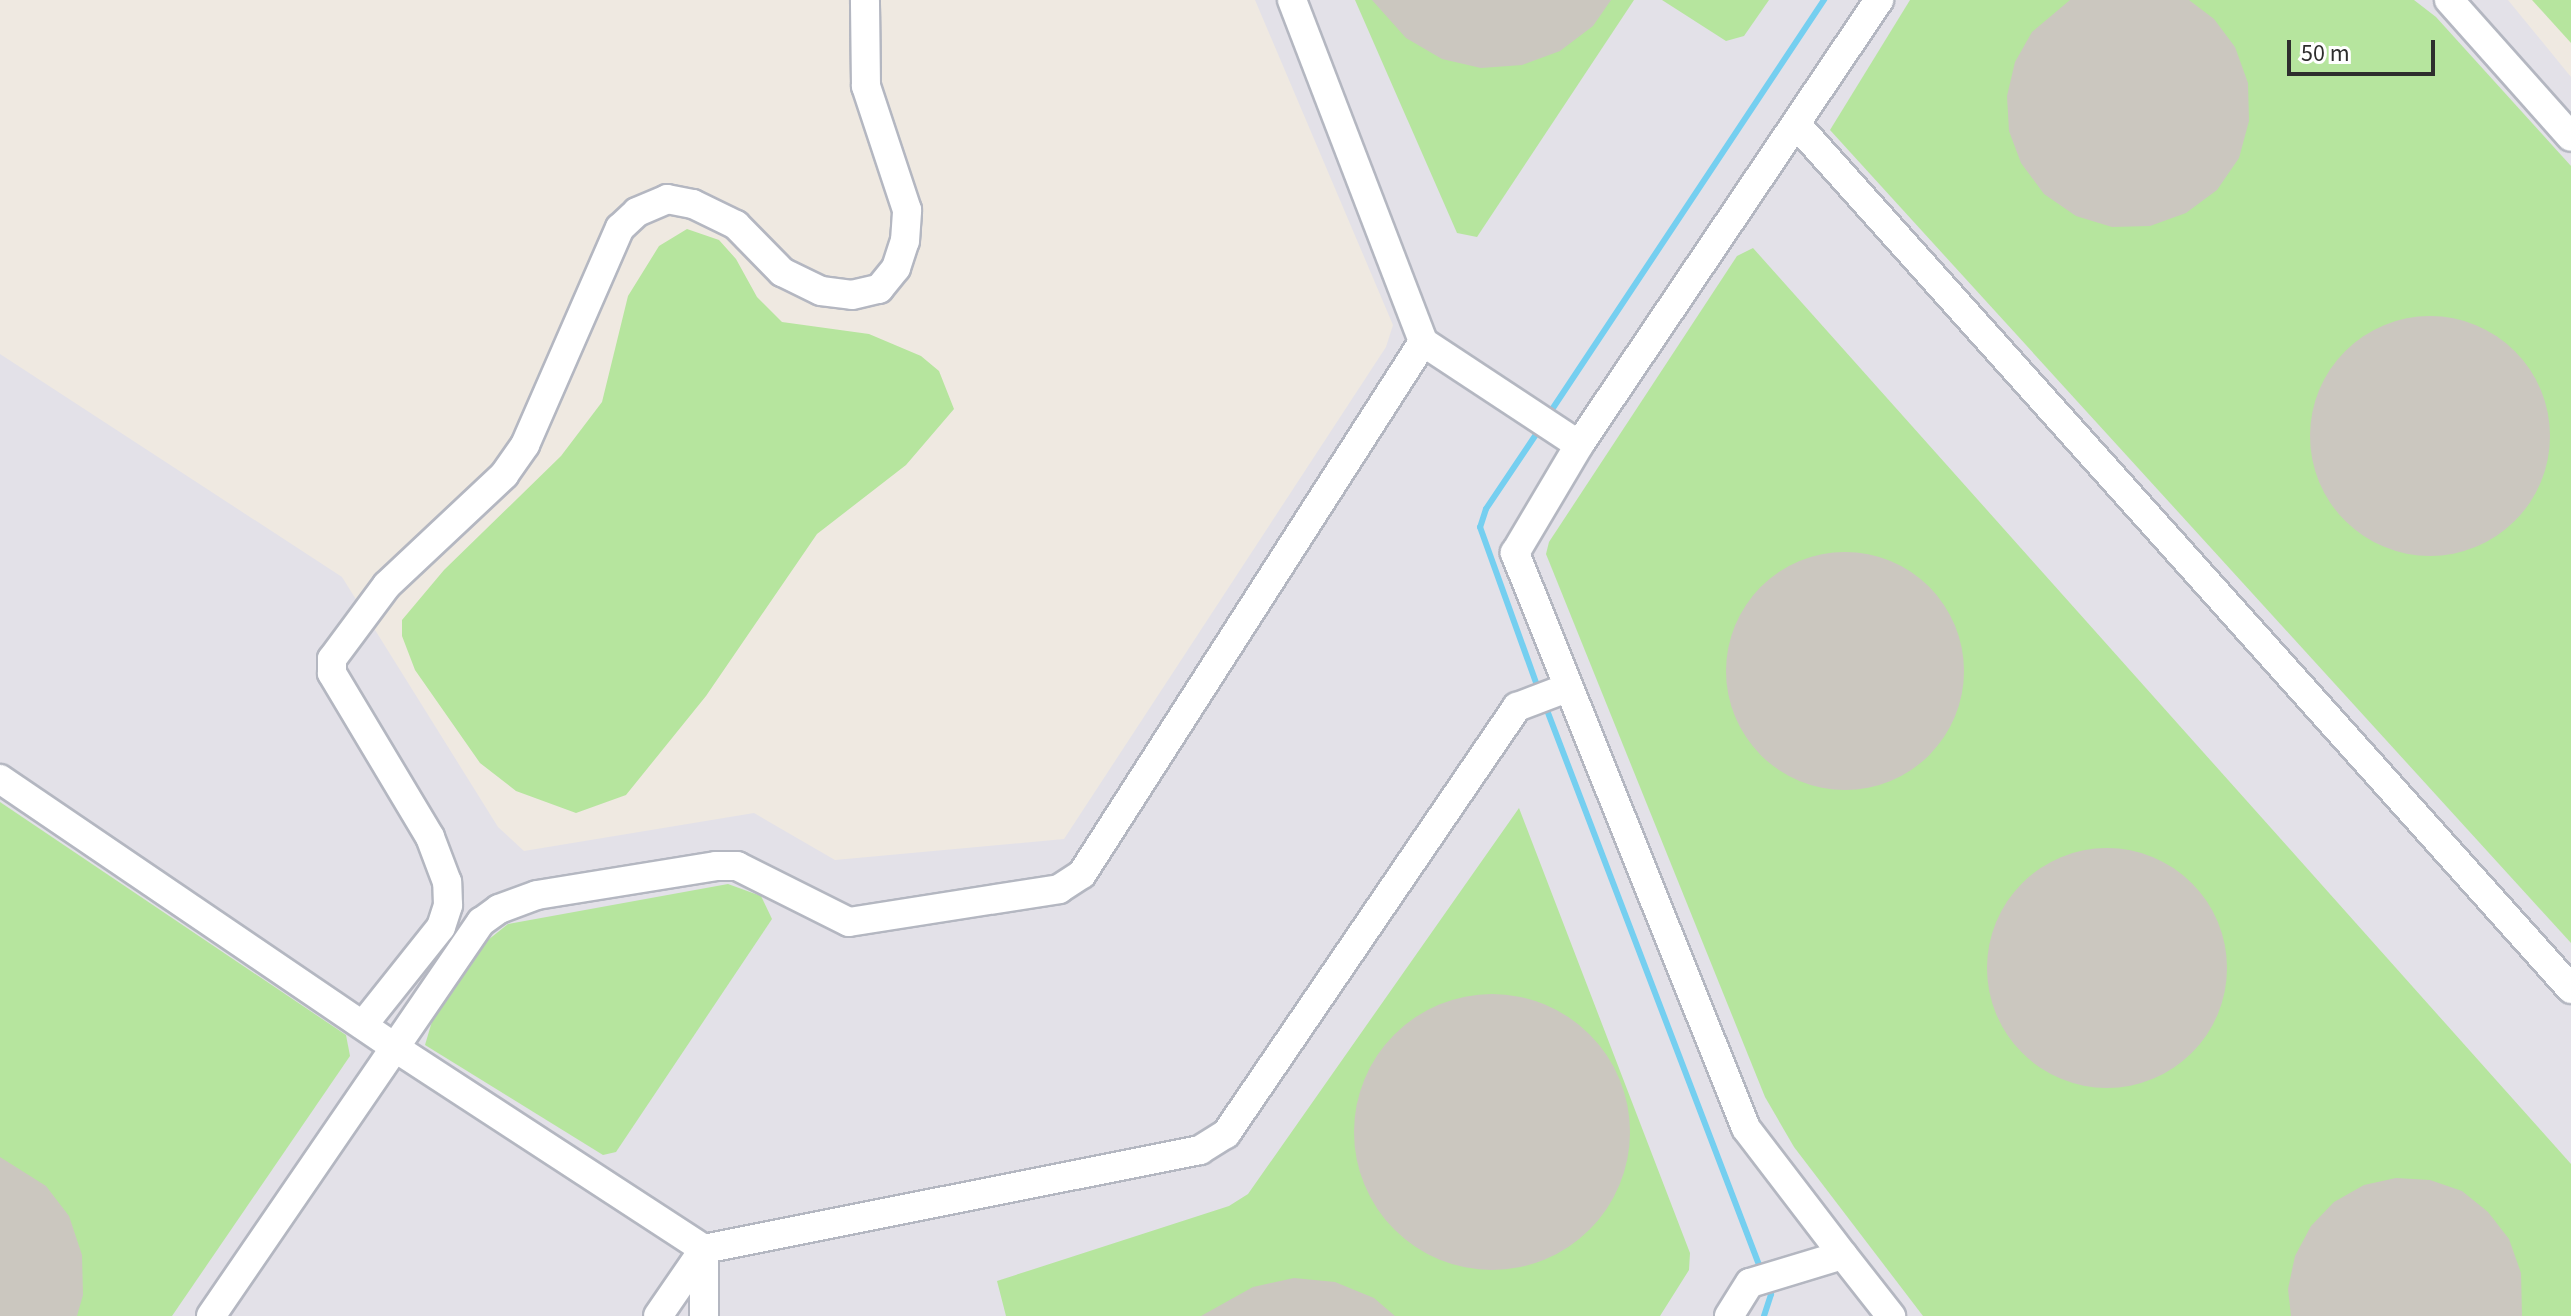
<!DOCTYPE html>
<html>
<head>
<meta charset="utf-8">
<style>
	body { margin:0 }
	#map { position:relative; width:2571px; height:1316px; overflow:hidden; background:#efe9e1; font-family:"Source Sans 3",sans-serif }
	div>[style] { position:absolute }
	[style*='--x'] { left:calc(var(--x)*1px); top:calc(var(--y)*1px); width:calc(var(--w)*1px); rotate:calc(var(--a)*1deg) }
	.industrial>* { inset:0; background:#e3e1e8 }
	.green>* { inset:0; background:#b6e59e }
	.stream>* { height:6px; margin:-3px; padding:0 3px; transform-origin:3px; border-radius:3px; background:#75cff0 }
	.building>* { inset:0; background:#cbc7bf }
	.round { border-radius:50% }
	.roads { filter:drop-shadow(2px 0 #b4b7c1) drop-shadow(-2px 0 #b4b7c1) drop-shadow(0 2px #b4b7c1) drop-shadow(0 -2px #b4b7c1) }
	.minor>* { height:28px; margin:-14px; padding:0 14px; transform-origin:14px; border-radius:14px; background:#fff }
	span { translate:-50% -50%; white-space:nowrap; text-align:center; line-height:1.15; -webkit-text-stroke:6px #fff; paint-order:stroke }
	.scale { position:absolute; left:2287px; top:40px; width:148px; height:36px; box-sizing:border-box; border:4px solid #2e2e2e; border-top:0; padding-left:10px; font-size:24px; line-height:28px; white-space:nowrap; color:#2e2e2e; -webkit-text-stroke:6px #fff; paint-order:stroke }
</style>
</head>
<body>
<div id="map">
	<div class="industrial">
		<div style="clip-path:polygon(1255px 0,2508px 0,2571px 77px,2571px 1316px,0 1316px,0 354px,342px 577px,498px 827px,524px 851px,754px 813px,835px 860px,1064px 839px,1386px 347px,1393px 325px)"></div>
	</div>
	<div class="green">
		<div style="clip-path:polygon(1355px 0,1634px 0,1477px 237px,1457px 233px)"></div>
		<div style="clip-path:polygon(1662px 0,1769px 0,1744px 36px,1726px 41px)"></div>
		<div style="clip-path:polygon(1910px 0,2414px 0,2436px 17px,2571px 166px,2571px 943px,1830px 130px)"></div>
		<div style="clip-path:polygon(2532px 0,2571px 0,2571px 43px)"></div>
		<div style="clip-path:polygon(687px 229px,719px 240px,736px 259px,757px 297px,782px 322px,869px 334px,921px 356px,939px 371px,954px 409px,906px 465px,817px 534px,706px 696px,626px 795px,576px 813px,516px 791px,480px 763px,415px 670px,402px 636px,402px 620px,444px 570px,561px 456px,602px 402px,628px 296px,659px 246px)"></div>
		<div style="clip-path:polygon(1753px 248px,2571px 1164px,2571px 1316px,1923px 1316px,1794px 1147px,1765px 1097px,1546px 554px,1549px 542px,1737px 256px)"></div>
		<div style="clip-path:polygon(0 802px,346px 1035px,350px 1056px,172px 1316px,0 1316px)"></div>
		<div style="clip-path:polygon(1519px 808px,1690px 1253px,1689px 1270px,1660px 1316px,1006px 1316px,997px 1281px,1229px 1206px,1248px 1194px)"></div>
		<div style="clip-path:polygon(728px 884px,761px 896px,772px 919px,616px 1152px,603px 1155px,425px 1045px,433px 1018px,488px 940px,508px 924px)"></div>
	</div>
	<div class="stream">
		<div style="--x:1547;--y:417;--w:501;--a:-56.41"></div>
		<div style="--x:1539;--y:430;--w:95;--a:123.9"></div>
		<div style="--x:1486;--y:509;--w:19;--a:108"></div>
		<div style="--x:1480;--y:527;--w:174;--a:70.2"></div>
		<div style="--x:1545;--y:705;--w:605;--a:69.08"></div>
		<div style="--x:1764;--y:1316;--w:23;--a:-72"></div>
		<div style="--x:1771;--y:1294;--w:11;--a:-112"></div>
	</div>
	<div class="building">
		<div style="clip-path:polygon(1372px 0,1611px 0,1593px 26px,1560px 51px,1522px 65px,1481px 68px,1442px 59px,1406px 38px)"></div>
		<div style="clip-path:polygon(2070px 0,2189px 0,2214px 19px,2235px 47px,2248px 83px,2249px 121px,2239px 158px,2217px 190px,2186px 213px,2150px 226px,2112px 227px,2076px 216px,2044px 194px,2021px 163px,2009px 131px,2007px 96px,2015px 62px,2032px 32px)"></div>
		<div class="round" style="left:2310px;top:316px;width:240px;height:240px"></div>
		<div class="round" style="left:1726px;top:552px;width:238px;height:238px"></div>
		<div class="round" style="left:1987px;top:848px;width:240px;height:240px"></div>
		<div class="round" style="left:1354px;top:994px;width:276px;height:276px"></div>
		<div style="clip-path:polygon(0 1157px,46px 1186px,69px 1216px,82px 1255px,83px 1295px,77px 1316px,0 1316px)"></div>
		<div style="clip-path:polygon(2396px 1178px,2430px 1180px,2462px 1191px,2488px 1212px,2509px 1239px,2521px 1273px,2522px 1316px,2291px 1316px,2288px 1289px,2295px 1256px,2311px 1226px,2334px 1202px,2364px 1185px)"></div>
		<div style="clip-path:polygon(1294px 1278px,1335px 1282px,1374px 1298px,1395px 1316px,1201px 1316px,1253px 1287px)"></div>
	</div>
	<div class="roads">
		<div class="minor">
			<div style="--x:1292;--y:0;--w:366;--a:69"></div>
			<div style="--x:2449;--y:0;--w:183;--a:48.3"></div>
			<div style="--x:1797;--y:125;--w:1160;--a:48.14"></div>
			<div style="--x:0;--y:779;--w:477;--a:34.2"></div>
			<div style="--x:394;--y:1047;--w:370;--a:33.1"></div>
			<div style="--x:704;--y:1249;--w:81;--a:124.5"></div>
			<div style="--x:363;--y:1025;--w:125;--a:-51.5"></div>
			<div style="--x:441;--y:927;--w:23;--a:-72"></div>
			<div style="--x:448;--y:905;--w:23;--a:-92"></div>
			<div style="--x:447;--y:882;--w:48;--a:-110.7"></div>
			<div style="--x:430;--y:837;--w:191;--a:-120.9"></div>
			<div style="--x:332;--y:673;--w:14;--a:-90"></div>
			<div style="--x:332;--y:659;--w:92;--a:-53.4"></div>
			<div style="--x:387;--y:585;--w:161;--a:-43.2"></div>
			<div style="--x:504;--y:475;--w:37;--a:-55"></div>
			<div style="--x:525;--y:445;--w:237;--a:-66.4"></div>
			<div style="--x:620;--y:228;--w:23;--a:-43"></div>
			<div style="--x:637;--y:212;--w:33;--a:-23"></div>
			<div style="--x:667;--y:199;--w:26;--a:11"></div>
			<div style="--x:693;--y:204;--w:48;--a:26"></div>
			<div style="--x:736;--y:225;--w:66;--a:45.6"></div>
			<div style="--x:782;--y:272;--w:43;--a:26"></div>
			<div style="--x:821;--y:291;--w:31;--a:7"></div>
			<div style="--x:852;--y:295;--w:28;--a:-13"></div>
			<div style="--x:879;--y:289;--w:27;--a:-51"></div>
			<div style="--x:896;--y:268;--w:28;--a:-72"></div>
			<div style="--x:905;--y:241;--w:31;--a:-86"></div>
			<div style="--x:907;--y:210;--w:131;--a:-108.3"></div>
			<div style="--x:866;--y:86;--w:86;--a:-90.7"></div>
			<div style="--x:1843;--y:1255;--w:160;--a:-127.4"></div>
			<div style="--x:1746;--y:1128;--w:620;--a:-111.89"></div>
			<div style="--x:1515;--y:553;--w:126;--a:-59.3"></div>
			<div style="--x:1579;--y:445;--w:537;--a:-56.01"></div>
			<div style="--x:211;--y:1316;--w:478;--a:-55.6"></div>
			<div style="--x:481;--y:922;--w:22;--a:-36"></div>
			<div style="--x:499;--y:909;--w:40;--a:-20.2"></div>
			<div style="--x:537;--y:895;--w:181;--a:-9.2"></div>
			<div style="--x:716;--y:866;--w:21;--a:0"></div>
			<div style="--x:737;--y:866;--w:125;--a:26.6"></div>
			<div style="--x:849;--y:922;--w:213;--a:-8.9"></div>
			<div style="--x:1059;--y:889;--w:27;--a:-33"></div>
			<div style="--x:1082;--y:874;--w:632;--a:-57.34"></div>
			<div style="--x:1423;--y:342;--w:187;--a:33.4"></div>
			<div style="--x:704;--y:1316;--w:67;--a:-90"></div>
			<div style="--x:704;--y:1249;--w:506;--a:-11.29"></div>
			<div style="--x:1200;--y:1150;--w:31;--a:-32"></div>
			<div style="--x:1226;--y:1134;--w:517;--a:-55.73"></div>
			<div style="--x:1517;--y:707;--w:53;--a:-20.8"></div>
			<div style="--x:1729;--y:1316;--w:39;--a:-58"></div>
			<div style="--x:1750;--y:1283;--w:97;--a:-16.8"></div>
			<div style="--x:1843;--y:1255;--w:78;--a:51.8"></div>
		</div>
	</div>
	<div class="scale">50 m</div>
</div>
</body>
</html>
